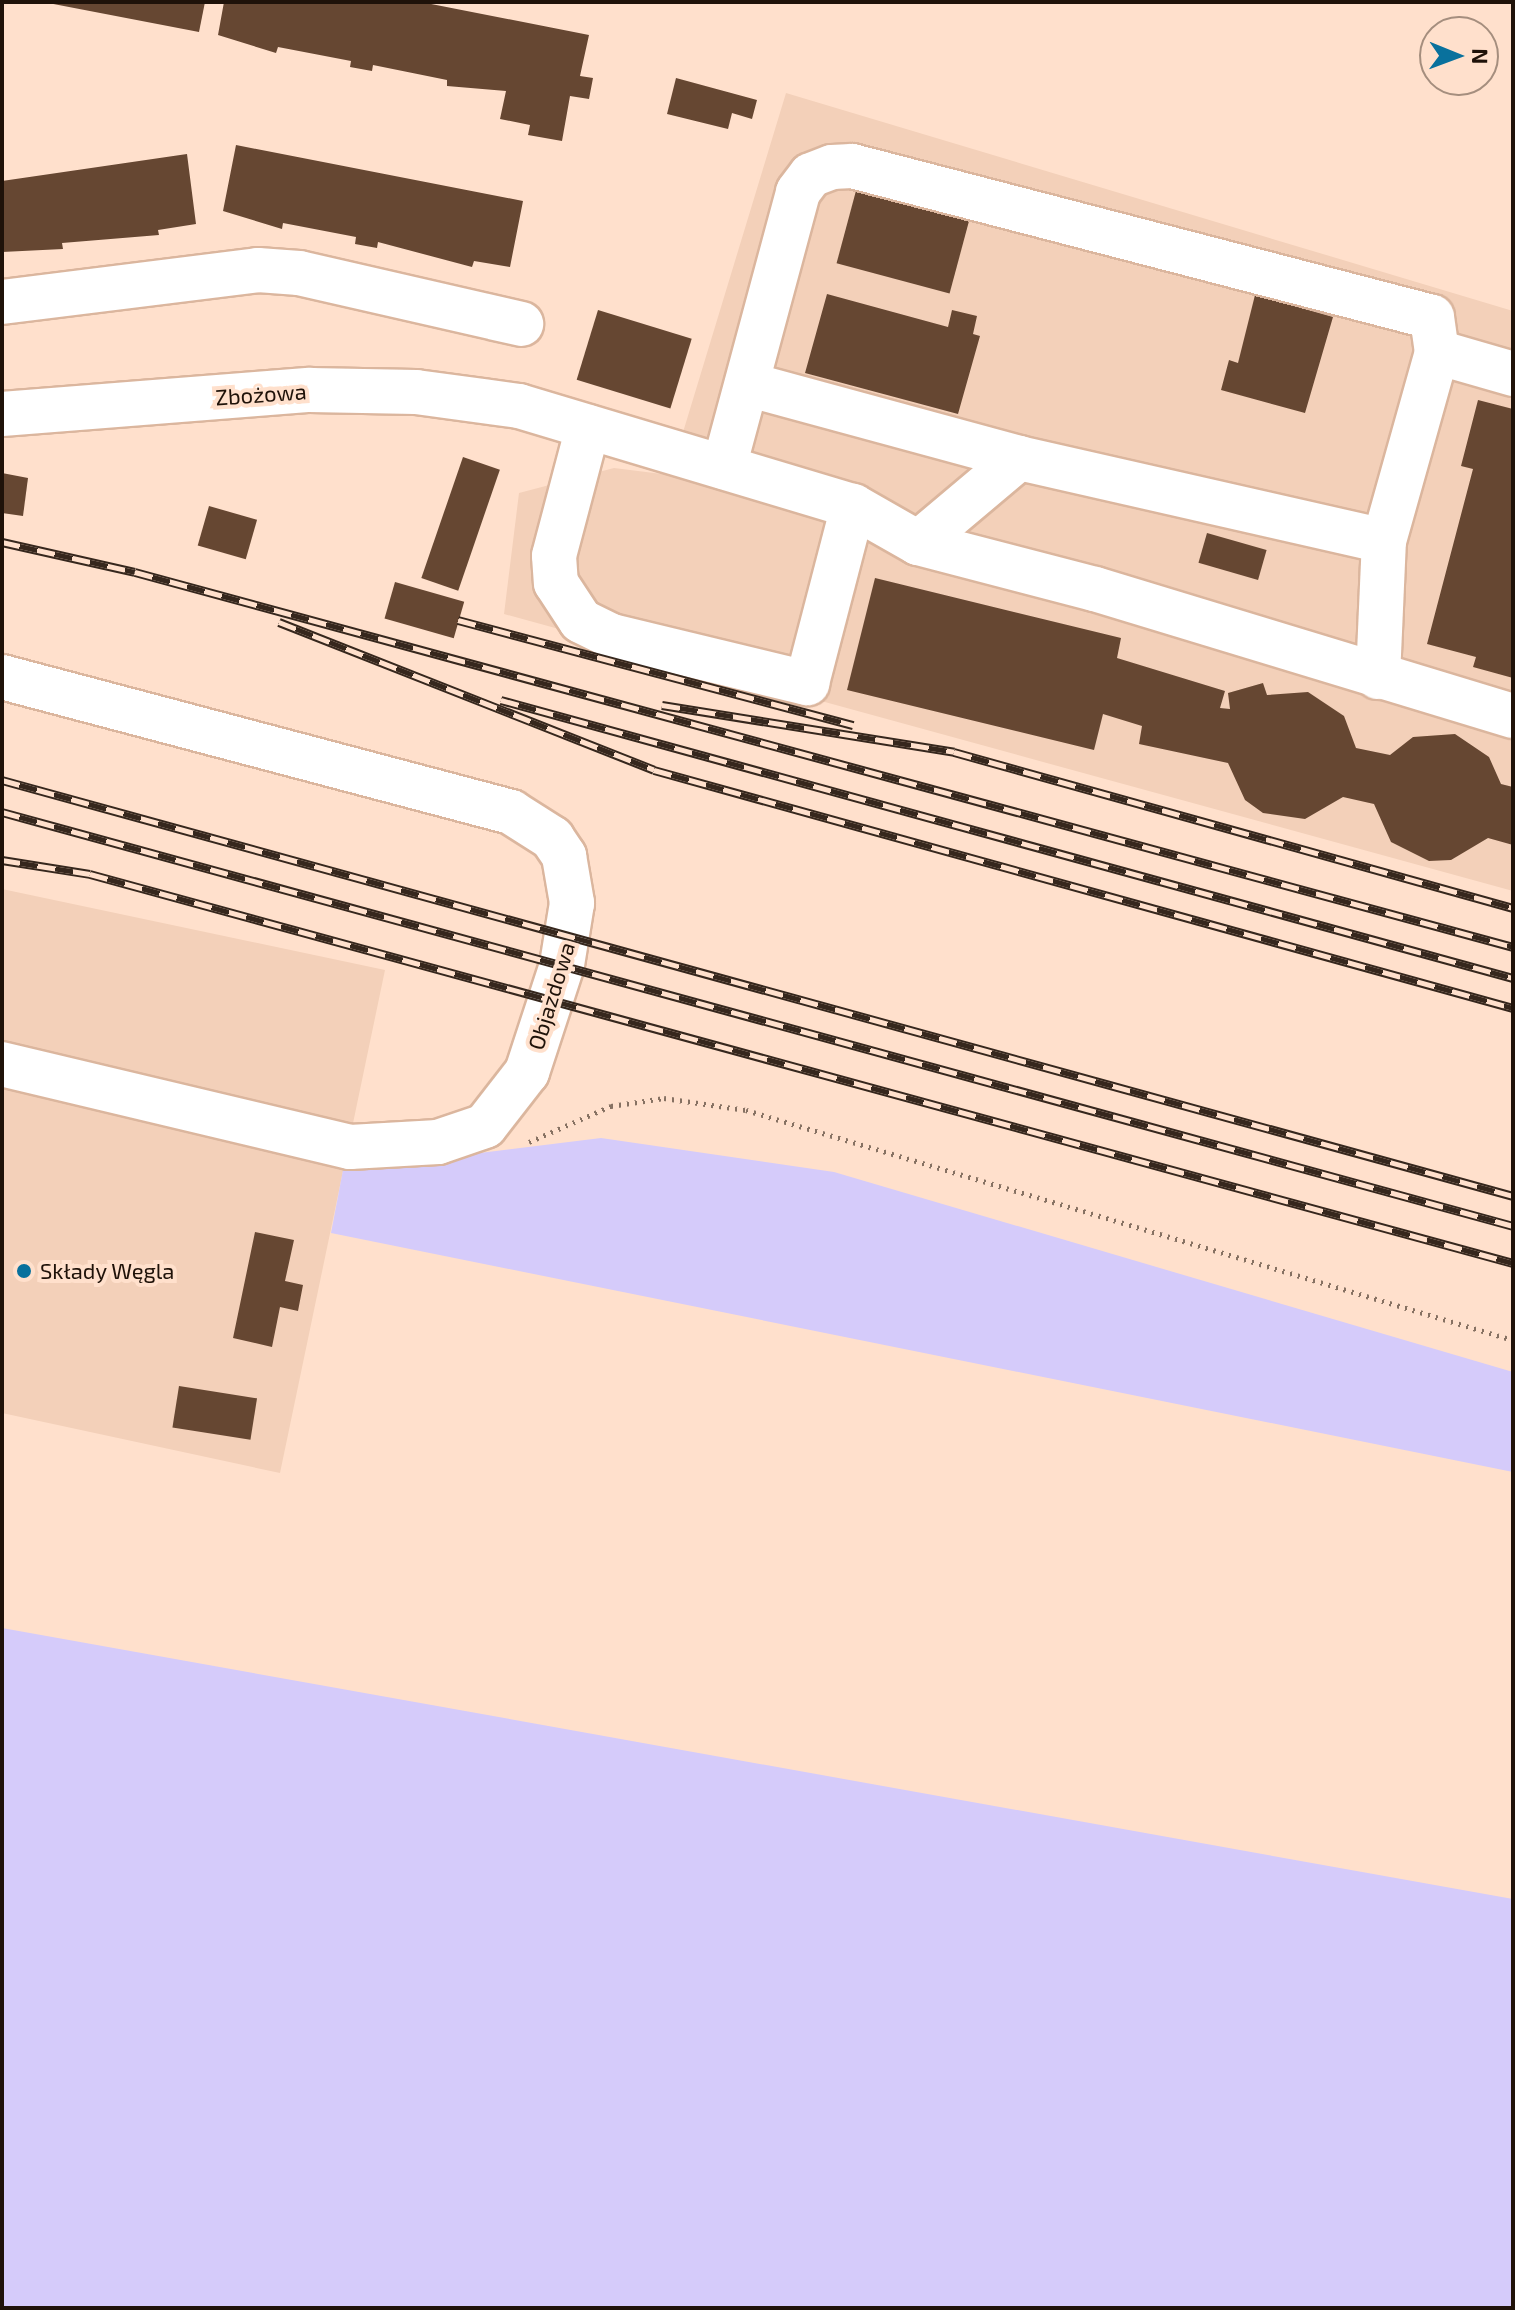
<!DOCTYPE html>
<html>
<head>
<meta charset="utf-8">
<style>
	body { margin:0 }
	#map { position:relative; width:1515px; height:2310px; overflow:hidden; background:#ffe0cc; font-family:"Exo 2",sans-serif }
	div>[style] { position:absolute }
	[style*='--x'] { left:calc(var(--x)*1px); top:calc(var(--y)*1px); width:calc(var(--w)*1px); rotate:calc(var(--a)*1deg) }
	.built>* { inset:0; background:#f3d0b9 }
	.green>* { inset:0; background:#d5cbfa }
	.building>* { inset:0; background:#664732; transform-origin:0 0 }
	.path>* { height:5px; margin-top:-2.5px; transform-origin:0; background:repeating-linear-gradient(90deg,#867162 0 2px,transparent 0 8px) }
	.roads { filter:drop-shadow(2px 0 #dbb69e) drop-shadow(-2px 0 #dbb69e) drop-shadow(0 2px #dbb69e) drop-shadow(0 -2px #dbb69e) }
	.minor>* { height:44px; margin:-22px; padding:0 22px; transform-origin:22px; border-radius:22px; background:#fff }
	.rail>* { height:9px; margin-top:-4.5px; transform-origin:0; background:repeating-linear-gradient(90deg,#ffe0cc 0 18px,#36271d 0 36px); box-sizing:border-box; border-block:2px solid #36271d }
	.dots>* { width:22px; height:22px; translate:-50% -50%; box-sizing:border-box; border:4px solid #ffe0cc; border-radius:50% }
	span { translate:-50% -50%; white-space:nowrap; text-align:center; line-height:1.15; -webkit-text-stroke:8px #ffe0cc; paint-order:stroke }
	.street-label { font-size:22px; color:#1f1209 }
	.poi-label { font-size:22px; color:#1f1209 }
	.left { translate:0 -50%; text-align:left }
	.frame { position:absolute; inset:0; border:4px solid #1f1209; pointer-events:none }
	.north { position:absolute; left:1419px; top:16px; width:80px; height:80px; box-sizing:border-box; background:#ffe0cc; border:2px solid #a58e7e; border-radius:50%; rotate:91deg; font-size:22px; font-weight:700; line-height:32px; text-align:center; color:#1f1209 }
	.north::after { content:''; display:block; margin:auto; width:28px; height:36px; background:#09719d; clip-path:polygon(50% 0,100% 100%,50% 72%,0 100%) }
</style>
</head>
<body>
<div id="map">
	<div class="built">
		<div style="clip-path:polygon(786px 93px,1513px 311px,1513px 891px,504px 614px,519px 493px,614px 468px,670px 475px)"></div>
		<div style="clip-path:polygon(2px 889px,385px 970px,280px 1473px,2px 1413px)"></div>
	</div>
	<div class="green">
		<div style="clip-path:polygon(601px 1138px,834px 1172px,1513px 1372px,1513px 1472px,331px 1233px,343px 1170px)"></div>
		<div style="clip-path:polygon(2px 1628px,1513px 1899px,1513px 2308px,2px 2308px)"></div>
	</div>
	<div class="building">
		<div style="clip-path:polygon(43px 2px,205px 2px,199px 32px)"></div>
		<div style="clip-path:polygon(224px 2px,421px 2px,589px 35px,580px 76px,593px 78px,589px 99px,570px 96px,562px 141px,528px 135px,530px 125px,500px 119px,506px 91px,447px 86px,447px 80px,373px 65px,372px 71px,350px 67px,351px 61px,278px 47px,276px 53px,218px 35px)"></div>
		<div style="clip-path:polygon(676px 78px,757px 100px,752px 119px,732px 113px,728px 129px,667px 114px)"></div>
		<div style="clip-path:polygon(236px 145px,523px 201px,510px 267px,474px 261px,472px 267px,378px 242px,377px 248px,355px 244px,356px 237px,283px 223px,282px 229px,223px 211px)"></div>
		<div style="clip-path:polygon(187px 154px,196px 224px,158px 230px,159px 235px,62px 243px,63px 249px,2px 252px,2px 181px)"></div>
		<div style="left:857px;top:187px;width:117px;height:79px;rotate:15deg"></div>
		<div style="clip-path:polygon(827px 294px,948px 327px,952px 310px,977px 316px,973px 334px,980px 336px,958px 414px,805px 373px)"></div>
		<div style="clip-path:polygon(1255px 295px,1333px 317px,1305px 413px,1221px 390px,1229px 360px,1238px 363px)"></div>
		<div style="left:598px;top:310px;width:98px;height:73px;rotate:17deg"></div>
		<div style="clip-path:polygon(1478px 400px,1513px 409px,1513px 678px,1473px 667px,1476px 657px,1427px 644px,1473px 469px,1461px 466px)"></div>
		<div style="left:463px;top:457px;width:39px;height:128px;rotate:19deg"></div>
		<div style="clip-path:polygon(2px 473px,28px 478px,23px 516px,2px 513px)"></div>
		<div style="left:209px;top:506px;width:50px;height:41px;rotate:16deg"></div>
		<div style="left:1207px;top:533px;width:62px;height:31px;rotate:16deg"></div>
		<div style="clip-path:polygon(875px 578px,1121px 638px,1117px 658px,1225px 691px,1220px 708px,1230px 709px,1228px 693px,1263px 683px,1267px 695px,1308px 692px,1344px 716px,1356px 748px,1390px 755px,1413px 737px,1455px 734px,1489px 757px,1501px 784px,1513px 787px,1513px 845px,1488px 838px,1451px 860px,1429px 861px,1391px 842px,1374px 804px,1343px 797px,1305px 819px,1263px 813px,1245px 800px,1228px 763px,1139px 744px,1142px 726px,1103px 714px,1094px 750px,847px 690px)"></div>
		<div style="left:395px;top:582px;width:72px;height:38px;rotate:16deg"></div>
		<div style="clip-path:polygon(255px 1232px,294px 1240px,285px 1281px,303px 1285px,298px 1311px,280px 1307px,272px 1347px,233px 1338px)"></div>
		<div style="left:179px;top:1386px;width:79px;height:42px;rotate:9deg"></div>
	</div>
	<div class="path">
		<div style="--x:529;--y:1142;--w:90;--a:-23.7"></div>
		<div style="--x:611;--y:1106;--w:54;--a:-8.6"></div>
		<div style="--x:664;--y:1098;--w:83;--a:8.3"></div>
		<div style="--x:746;--y:1110;--w:801;--a:16.69"></div>
	</div>
	<div class="roads">
		<div class="minor">
			<div style="--x:2;--y:302;--w:258;--a:-7.1"></div>
			<div style="--x:258;--y:270;--w:41;--a:4.2"></div>
			<div style="--x:299;--y:273;--w:228;--a:12.9"></div>
			<div style="--x:747;--y:384;--w:282;--a:15.2"></div>
			<div style="--x:2;--y:414;--w:309;--a:-4.5"></div>
			<div style="--x:310;--y:390;--w:106;--a:1.1"></div>
			<div style="--x:416;--y:392;--w:104;--a:7.7"></div>
			<div style="--x:519;--y:406;--w:349;--a:16.7"></div>
			<div style="--x:853;--y:506;--w:75;--a:29.6"></div>
			<div style="--x:918;--y:543;--w:183;--a:14.6"></div>
			<div style="--x:1095;--y:589;--w:437;--a:16.9"></div>
			<div style="--x:588;--y:427;--w:133;--a:104.8"></div>
			<div style="--x:554;--y:556;--w:27;--a:86"></div>
			<div style="--x:556;--y:583;--w:45;--a:56.7"></div>
			<div style="--x:581;--y:621;--w:34;--a:26"></div>
			<div style="--x:612;--y:636;--w:201;--a:13.6"></div>
			<div style="--x:807;--y:683;--w:183;--a:-75.4"></div>
			<div style="--x:724;--y:467;--w:285;--a:-74.9"></div>
			<div style="--x:798;--y:192;--w:21;--a:-53"></div>
			<div style="--x:811;--y:175;--w:22;--a:-21"></div>
			<div style="--x:832;--y:167;--w:20;--a:-3"></div>
			<div style="--x:852;--y:166;--w:599;--a:14.59"></div>
			<div style="--x:1432;--y:317;--w:35;--a:82"></div>
			<div style="--x:918;--y:543;--w:132;--a:-40.1"></div>
			<div style="--x:1019;--y:458;--w:374;--a:12.8"></div>
			<div style="--x:1384;--y:541;--w:196;--a:-74.3"></div>
			<div style="--x:1437;--y:352;--w:79;--a:16.1"></div>
			<div style="--x:2;--y:677;--w:527;--a:14.85"></div>
			<div style="--x:511;--y:812;--w:49;--a:32.4"></div>
			<div style="--x:552;--y:838;--w:22;--a:56"></div>
			<div style="--x:564;--y:856;--w:48;--a:80.3"></div>
			<div style="--x:572;--y:903;--w:63;--a:99.2"></div>
			<div style="--x:562;--y:965;--w:113;--a:108.1"></div>
			<div style="--x:527;--y:1072;--w:68;--a:127.9"></div>
			<div style="--x:485;--y:1126;--w:50;--a:161.2"></div>
			<div style="--x:438;--y:1142;--w:88;--a:176.7"></div>
			<div style="--x:350;--y:1147;--w:358;--a:-166.6"></div>
			<div style="--x:1378;--y:677;--w:136;--a:-87.5"></div>
		</div>
	</div>
	<div class="rail">
		<div style="--x:2;--y:542;--w:136;--a:12.7"></div>
		<div style="--x:135;--y:572;--w:1428;--a:15.22"></div>
		<div style="--x:458;--y:620;--w:409;--a:14.9"></div>
		<div style="--x:279;--y:622;--w:403;--a:21.5"></div>
		<div style="--x:654;--y:770;--w:891;--a:15.49"></div>
		<div style="--x:501;--y:700;--w:1049;--a:15.36"></div>
		<div style="--x:662;--y:705;--w:296;--a:9.1"></div>
		<div style="--x:954;--y:752;--w:580;--a:15.59"></div>
		<div style="--x:2;--y:780;--w:1567;--a:15.39"></div>
		<div style="--x:2;--y:812;--w:1567;--a:15.32"></div>
		<div style="--x:2;--y:860;--w:89;--a:9"></div>
		<div style="--x:90;--y:874;--w:1475;--a:15.29"></div>
	</div>
	<div class="dots">
		<div style="left:24px;top:1271px;background:#09719d"></div>
	</div>
	<div class="street-label">
		<span style="left:261px;top:394px;rotate:-4deg">Zbożowa</span>
		<span style="left:551px;top:996px;rotate:-73deg">Objazdowa</span>
	</div>
	<div class="poi-label">
		<span class="left" style="left:40px;top:1271px">Składy Węgla</span>
	</div>
	<div class="frame"></div>
	<div class="north">N</div>
</div>
</body>
</html>
